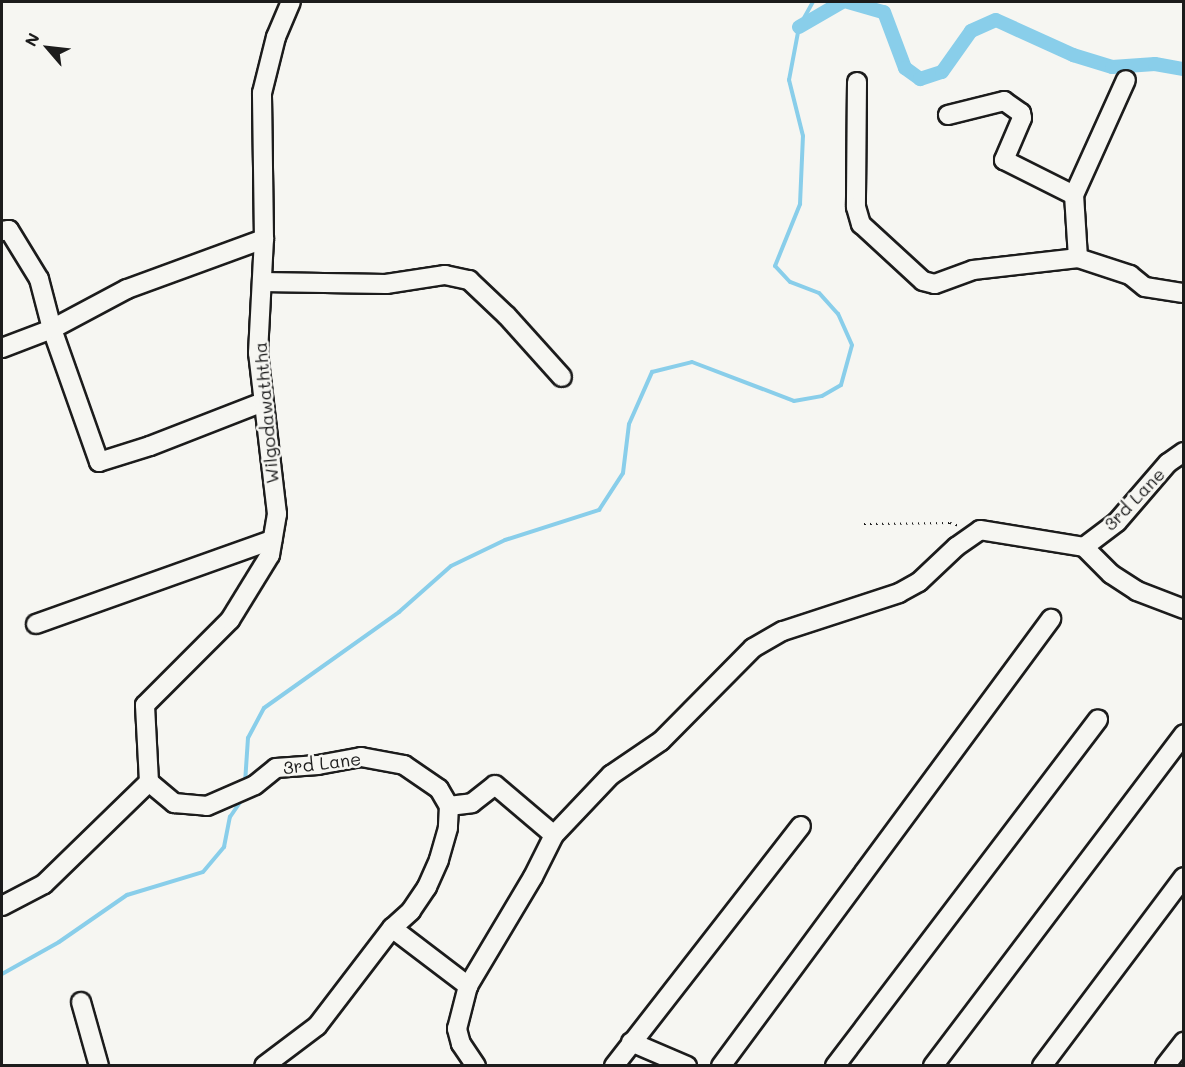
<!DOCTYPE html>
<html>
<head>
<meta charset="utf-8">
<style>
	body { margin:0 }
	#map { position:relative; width:1185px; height:1067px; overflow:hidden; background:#f6f6f2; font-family:Mali,sans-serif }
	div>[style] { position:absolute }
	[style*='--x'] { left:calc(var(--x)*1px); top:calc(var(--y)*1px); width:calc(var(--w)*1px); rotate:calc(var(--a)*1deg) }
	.stream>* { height:4px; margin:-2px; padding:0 2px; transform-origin:2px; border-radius:2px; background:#89ceea }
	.canal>* { height:14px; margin:-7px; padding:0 7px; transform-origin:7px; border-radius:7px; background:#89ceea }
	.path>* { height:2px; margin-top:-1px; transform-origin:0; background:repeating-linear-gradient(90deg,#1c1c1c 0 1.5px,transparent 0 6px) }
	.roads { filter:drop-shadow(2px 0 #1c1c1c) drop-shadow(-2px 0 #1c1c1c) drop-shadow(0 2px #1c1c1c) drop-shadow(0 -2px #1c1c1c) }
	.minor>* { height:18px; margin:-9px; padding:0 9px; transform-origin:9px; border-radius:9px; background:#f6f6f2 }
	span { translate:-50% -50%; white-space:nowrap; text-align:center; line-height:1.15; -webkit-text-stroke:5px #f6f6f2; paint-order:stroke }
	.street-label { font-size:18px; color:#1c1c1c }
	.frame { position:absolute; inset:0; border:3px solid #1c1c1c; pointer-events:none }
	.north { position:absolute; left:18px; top:18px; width:60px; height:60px; -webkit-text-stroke:4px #f6f6f2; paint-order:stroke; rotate:298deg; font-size:16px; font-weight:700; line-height:24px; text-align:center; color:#1c1c1c }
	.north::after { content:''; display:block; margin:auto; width:21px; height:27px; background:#1c1c1c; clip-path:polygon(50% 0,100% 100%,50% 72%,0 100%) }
</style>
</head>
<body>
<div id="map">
	<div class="stream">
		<div style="--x:245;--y:783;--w:45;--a:-86.2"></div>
		<div style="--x:248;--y:738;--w:34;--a:-62"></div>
		<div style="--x:264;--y:708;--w:166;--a:-35.4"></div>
		<div style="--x:399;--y:612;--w:69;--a:-41.5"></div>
		<div style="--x:451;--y:566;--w:60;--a:-25.7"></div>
		<div style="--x:505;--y:540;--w:99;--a:-17.7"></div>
		<div style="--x:599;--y:510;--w:44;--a:-57"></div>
		<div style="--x:623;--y:473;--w:49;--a:-83"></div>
		<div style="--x:629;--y:424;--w:57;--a:-66.1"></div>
		<div style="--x:652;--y:372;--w:41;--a:-14"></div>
		<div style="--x:692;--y:362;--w:109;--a:20.9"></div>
		<div style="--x:794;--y:401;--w:28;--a:-10"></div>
		<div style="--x:822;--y:396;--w:22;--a:-30"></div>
		<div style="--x:841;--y:385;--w:41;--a:-74.6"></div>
		<div style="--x:852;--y:345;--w:34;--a:-114"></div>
		<div style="--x:838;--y:314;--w:28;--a:-132"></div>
		<div style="--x:819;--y:293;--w:31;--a:-159"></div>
		<div style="--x:790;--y:282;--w:22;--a:-133"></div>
		<div style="--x:775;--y:266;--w:67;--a:-68"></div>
		<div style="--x:800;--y:204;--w:68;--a:-87.5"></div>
		<div style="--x:803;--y:136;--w:58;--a:-104"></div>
		<div style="--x:789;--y:80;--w:54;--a:-79.3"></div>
		<div style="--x:799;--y:27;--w:29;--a:-61"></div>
		<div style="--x:2;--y:974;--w:65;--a:-29.3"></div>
		<div style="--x:59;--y:942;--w:83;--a:-34.7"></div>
		<div style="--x:127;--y:895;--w:79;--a:-16.8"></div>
		<div style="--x:203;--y:872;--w:33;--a:-50"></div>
		<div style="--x:224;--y:847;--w:31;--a:-79"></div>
		<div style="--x:230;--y:817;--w:22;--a:-56"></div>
	</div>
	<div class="canal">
		<div style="--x:848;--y:2;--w:37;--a:16"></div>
		<div style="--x:884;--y:12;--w:60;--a:69.4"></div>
		<div style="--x:905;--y:68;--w:19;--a:36"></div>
		<div style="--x:920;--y:79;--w:23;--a:-18"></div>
		<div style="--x:942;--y:72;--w:50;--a:-54.7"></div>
		<div style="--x:971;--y:31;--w:27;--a:-24"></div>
		<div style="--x:996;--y:20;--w:85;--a:24.4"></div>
		<div style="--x:1073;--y:55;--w:41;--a:17.1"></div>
		<div style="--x:1112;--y:67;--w:43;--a:-4"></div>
		<div style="--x:1155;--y:64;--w:29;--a:10"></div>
		<div style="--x:799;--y:27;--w:50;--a:-30.2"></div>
	</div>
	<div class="path">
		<div style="--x:864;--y:524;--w:86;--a:-0.7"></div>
		<div style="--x:950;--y:523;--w:9;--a:18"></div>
	</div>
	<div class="roads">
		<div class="minor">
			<div style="--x:857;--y:82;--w:125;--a:90.5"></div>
			<div style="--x:856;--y:207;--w:18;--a:74"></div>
			<div style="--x:861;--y:224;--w:84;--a:42.6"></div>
			<div style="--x:923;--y:281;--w:12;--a:14"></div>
			<div style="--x:935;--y:284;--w:40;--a:-20.2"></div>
			<div style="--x:973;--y:270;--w:106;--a:-6.5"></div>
			<div style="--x:1078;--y:258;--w:55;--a:18.1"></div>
			<div style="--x:1130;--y:275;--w:19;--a:39"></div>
			<div style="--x:1145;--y:287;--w:39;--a:9"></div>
			<div style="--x:948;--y:115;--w:58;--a:-14"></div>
			<div style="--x:1004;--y:101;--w:21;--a:35"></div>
			<div style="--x:1021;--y:113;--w:5;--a:79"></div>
			<div style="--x:1022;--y:118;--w:46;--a:113.2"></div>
			<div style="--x:1004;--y:160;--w:78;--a:26.6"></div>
			<div style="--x:2;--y:231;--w:7;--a:-8"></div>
			<div style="--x:9;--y:230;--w:57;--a:58.5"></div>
			<div style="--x:39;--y:279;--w:52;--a:75.4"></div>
			<div style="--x:52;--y:329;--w:141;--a:70.5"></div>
			<div style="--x:99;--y:462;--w:53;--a:-17.4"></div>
			<div style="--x:150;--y:446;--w:121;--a:-21.3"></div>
			<div style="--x:1078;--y:258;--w:63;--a:-93.6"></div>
			<div style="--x:1074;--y:195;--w:126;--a:-65.7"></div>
			<div style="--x:262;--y:282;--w:124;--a:0.9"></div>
			<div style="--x:386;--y:284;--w:60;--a:-8.7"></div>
			<div style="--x:445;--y:275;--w:25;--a:12"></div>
			<div style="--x:469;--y:280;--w:52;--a:43.5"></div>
			<div style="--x:507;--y:316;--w:82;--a:48"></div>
			<div style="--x:2;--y:348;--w:53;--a:-20.8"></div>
			<div style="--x:52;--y:329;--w:85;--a:-28.1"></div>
			<div style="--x:127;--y:289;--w:146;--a:-20.1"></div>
			<div style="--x:1084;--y:547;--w:41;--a:-37.1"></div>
			<div style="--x:1117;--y:522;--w:78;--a:-49.2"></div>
			<div style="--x:1168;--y:463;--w:19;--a:-35"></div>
			<div style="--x:36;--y:624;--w:251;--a:-19.6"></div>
			<div style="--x:149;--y:782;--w:77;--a:-93"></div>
			<div style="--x:145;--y:705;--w:120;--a:-45"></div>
			<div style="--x:230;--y:620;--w:76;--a:-58.4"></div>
			<div style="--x:270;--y:555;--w:42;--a:-80.3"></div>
			<div style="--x:277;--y:514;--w:162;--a:-96.7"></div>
			<div style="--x:258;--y:353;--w:114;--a:-87"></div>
			<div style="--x:264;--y:239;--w:146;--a:-90.8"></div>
			<div style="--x:262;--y:93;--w:58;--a:-76"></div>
			<div style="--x:276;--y:37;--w:38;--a:-67"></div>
			<div style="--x:149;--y:782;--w:33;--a:40"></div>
			<div style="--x:174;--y:803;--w:33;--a:5"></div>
			<div style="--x:207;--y:806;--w:52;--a:-23.6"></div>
			<div style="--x:255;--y:785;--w:27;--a:-39"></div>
			<div style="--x:276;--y:768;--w:42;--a:-4.1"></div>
			<div style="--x:318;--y:765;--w:44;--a:-10.5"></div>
			<div style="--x:361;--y:757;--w:44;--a:10.5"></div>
			<div style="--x:404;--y:765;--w:42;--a:34.4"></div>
			<div style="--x:439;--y:789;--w:20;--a:60"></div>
			<div style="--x:449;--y:806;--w:22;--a:93"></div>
			<div style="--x:448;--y:828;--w:33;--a:106"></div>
			<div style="--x:439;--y:860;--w:30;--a:114"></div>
			<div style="--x:427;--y:887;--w:29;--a:124"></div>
			<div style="--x:411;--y:911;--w:25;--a:138"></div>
			<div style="--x:392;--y:928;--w:123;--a:127.4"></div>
			<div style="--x:317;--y:1026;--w:66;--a:143"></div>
			<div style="--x:449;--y:806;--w:23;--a:-7"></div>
			<div style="--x:472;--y:803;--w:29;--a:-38"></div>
			<div style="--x:495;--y:785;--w:77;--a:40.3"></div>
			<div style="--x:2;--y:906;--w:47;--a:-27.6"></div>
			<div style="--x:44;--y:884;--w:146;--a:-44.2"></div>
			<div style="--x:392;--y:928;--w:96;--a:37.3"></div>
			<div style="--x:81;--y:1002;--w:66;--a:74.3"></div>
			<div style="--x:631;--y:1042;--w:61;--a:23.2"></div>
			<div style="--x:476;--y:1066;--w:27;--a:-124"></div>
			<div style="--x:461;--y:1044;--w:16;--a:-105"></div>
			<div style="--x:457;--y:1029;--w:44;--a:-75.7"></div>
			<div style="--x:468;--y:986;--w:127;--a:-59.2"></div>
			<div style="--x:533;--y:877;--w:47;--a:-63.4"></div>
			<div style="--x:554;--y:835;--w:83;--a:-46.5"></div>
			<div style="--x:611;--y:775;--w:60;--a:-34.2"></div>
			<div style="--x:661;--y:741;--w:131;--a:-45.3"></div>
			<div style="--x:753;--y:648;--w:34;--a:-30"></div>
			<div style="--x:783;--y:631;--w:122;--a:-18.1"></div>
			<div style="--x:899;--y:593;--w:23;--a:-29"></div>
			<div style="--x:919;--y:582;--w:51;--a:-43.4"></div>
			<div style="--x:956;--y:547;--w:29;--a:-35"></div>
			<div style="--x:980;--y:530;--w:105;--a:9.3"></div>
			<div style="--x:1084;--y:547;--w:38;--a:45"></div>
			<div style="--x:1111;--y:574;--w:31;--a:33"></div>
			<div style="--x:1137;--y:591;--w:50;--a:21"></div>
			<div style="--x:614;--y:1066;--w:304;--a:-52.1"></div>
			<div style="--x:721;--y:1066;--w:556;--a:-53.56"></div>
			<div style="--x:835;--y:1066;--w:435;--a:-52.8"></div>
			<div style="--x:933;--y:1066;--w:416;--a:-52.9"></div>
			<div style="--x:1042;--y:1066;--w:236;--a:-53.1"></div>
			<div style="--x:1165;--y:1066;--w:31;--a:-52"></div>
		</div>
	</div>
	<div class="street-label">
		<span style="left:266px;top:413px;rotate:-95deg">Wilgodawaththa</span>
		<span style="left:1134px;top:499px;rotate:-46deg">3rd Lane</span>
		<span style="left:322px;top:763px;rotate:-7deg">3rd Lane</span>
	</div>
	<div class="frame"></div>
	<div class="north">N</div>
</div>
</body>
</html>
